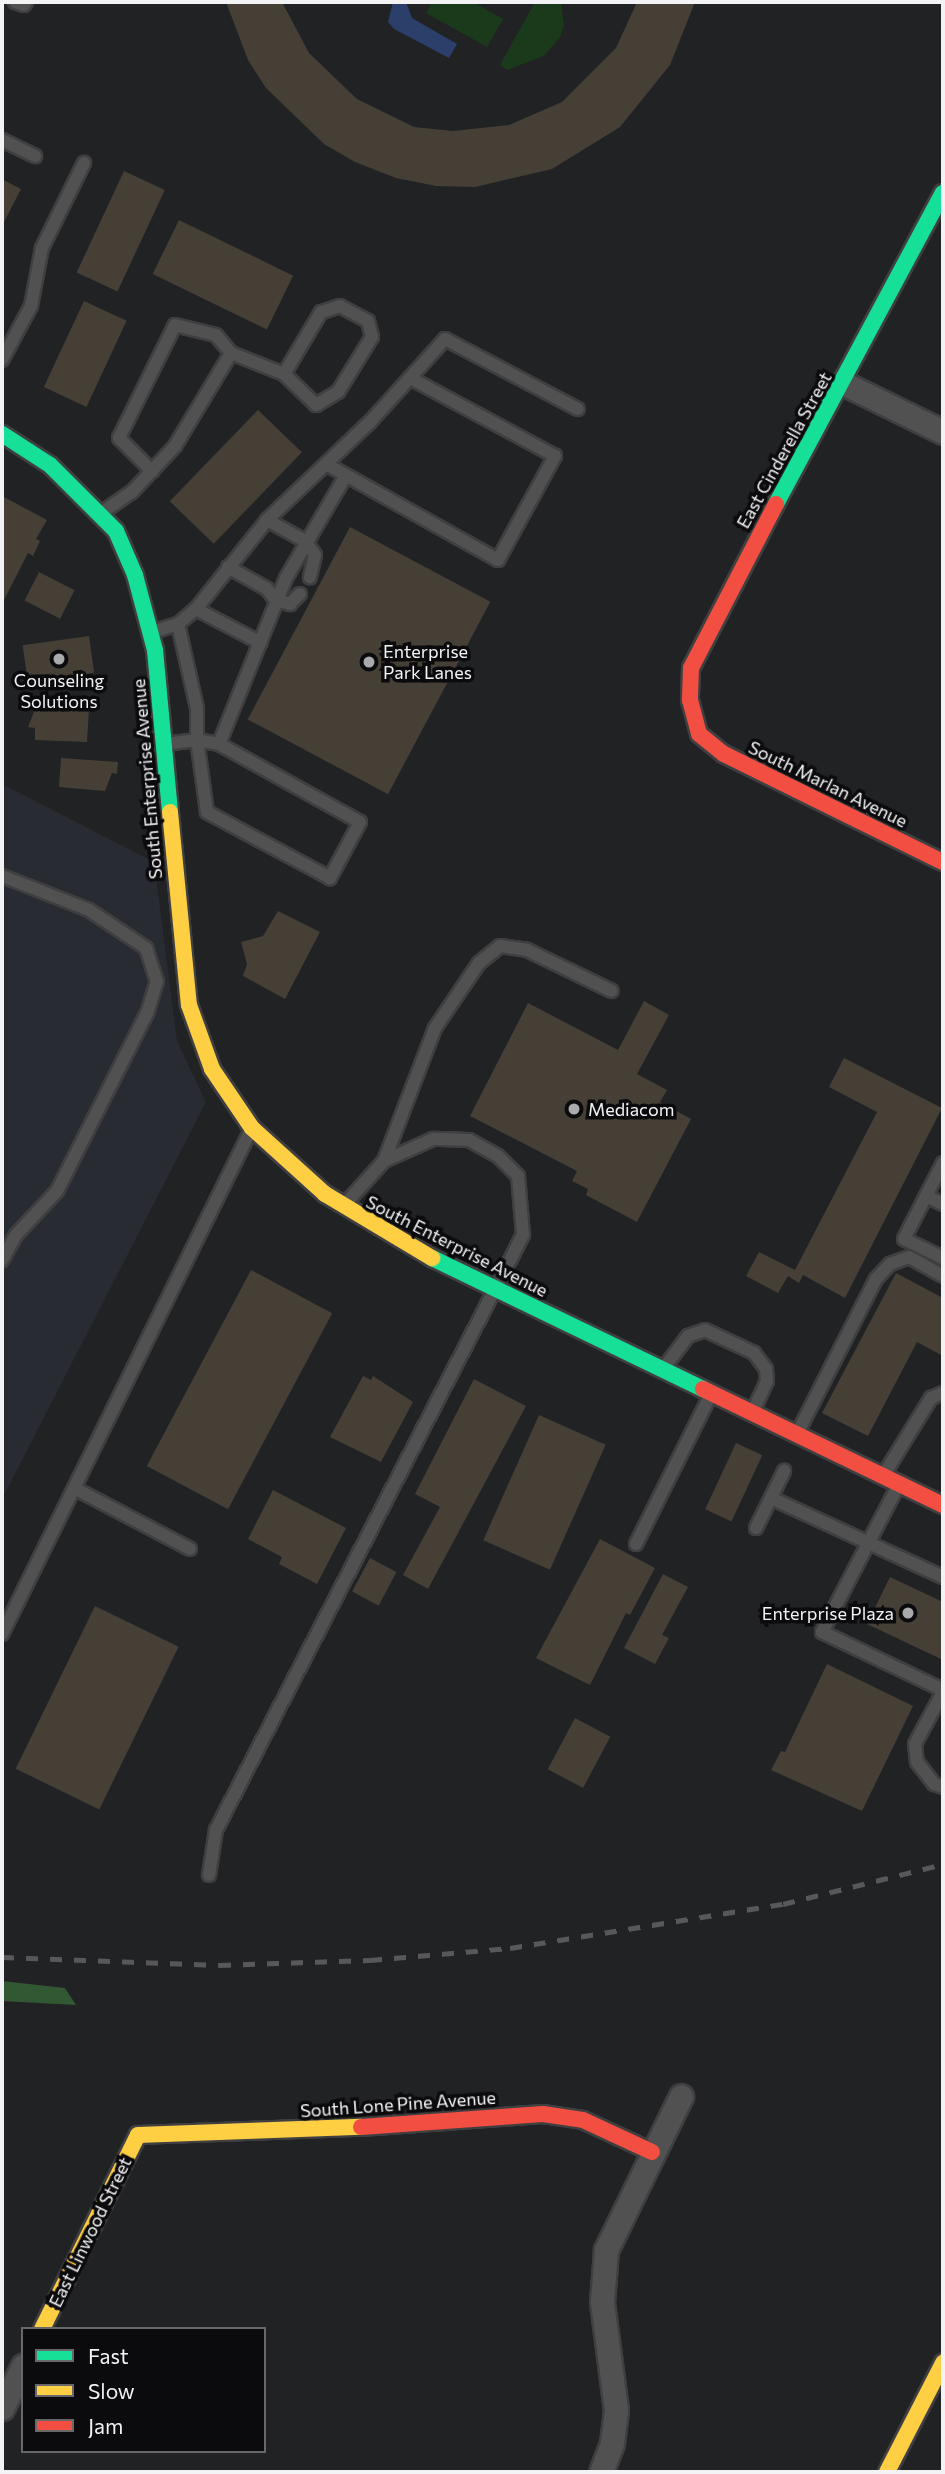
<!DOCTYPE html>
<html>
<head>
<meta charset="utf-8">
<style>
	body { margin:0 }
	#map { position:relative; width:945px; height:2474px; overflow:hidden; background:#212224; font-family:Commissioner,sans-serif }
	div>[style] { position:absolute }
	[style*='--x'] { left:calc(var(--x)*1px); top:calc(var(--y)*1px); width:calc(var(--w)*1px); rotate:calc(var(--a)*1deg) }
	.built>* { inset:0; background:#292b33 }
	.green>* { inset:0; background:#1b3a1c }
	.forest>* { inset:0; background:#325833 }
	.water>* { inset:0; background:#2b3f6a }
	.building>* { inset:0; background:#453f36; transform-origin:0 0 }
	.roads { filter:drop-shadow(2px 0 #3f3f41) drop-shadow(-2px 0 #3f3f41) drop-shadow(0 2px #3f3f41) drop-shadow(0 -2px #3f3f41) }
	.lane>* { height:12px; margin:-6px; padding:0 6px; transform-origin:6px; border-radius:6px; background:#515151 }
	.street>* { height:23px; margin:-11.5px; padding:0 11.5px; transform-origin:11.5px; border-radius:11.5px; background:#515151 }
	.fast>* { height:16px; margin:-8px; padding:0 8px; transform-origin:8px; border-radius:8px; background:#16e098 }
	.slow>* { height:16px; margin:-8px; padding:0 8px; transform-origin:8px; border-radius:8px; background:#ffcf43 }
	.jam>* { height:16px; margin:-8px; padding:0 8px; transform-origin:8px; border-radius:8px; background:#f24e42 }
	.rail>* { height:5px; margin-top:-2.5px; transform-origin:0; background:repeating-linear-gradient(90deg,#58585a 0 12px,transparent 0 24px) }
	.dots>* { width:19px; height:19px; translate:-50% -50%; box-sizing:border-box; border:4px solid #0b0b0d; border-radius:50% }
	span { translate:-50% -50%; white-space:nowrap; text-align:center; line-height:1.15; -webkit-text-stroke:7px #0b0b0d; paint-order:stroke }
	.street-label { font-size:18px; color:#f3f3f6 }
	.poi-label { font-size:18px; color:#f3f3f6 }
	.left { translate:0 -50%; text-align:left }
	.right { translate:-100% -50%; text-align:right }
	.frame { position:absolute; inset:0; border:4px solid #f3f3f6; pointer-events:none }
	.legend { position:absolute; left:21px; top:2327px; width:245px; height:126px; box-sizing:border-box; background:#0b0b0d; border:2px solid #68686a; margin:0; padding:9px 12px; list-style:none; font-size:21px; color:#f3f3f6 }
	.legend li { display:flex; align-items:center; gap:14px; height:35px }
	.legend b { width:35px; border:2px solid #68686a }
</style>
</head>
<body>
<div id="map">
	<div class="built">
		<div style="clip-path:polygon(2px 784px,154px 862px,177px 1041px,206px 1102px,2px 1499px)"></div>
	</div>
	<div class="green">
		<div style="clip-path:polygon(432px 2px,473px 2px,503px 19px,487px 47px,426px 13px)"></div>
		<div style="clip-path:polygon(535px 2px,561px 2px,564px 25px,560px 37px,544px 56px,507px 70px,500px 65px)"></div>
	</div>
	<div class="forest">
		<div style="clip-path:polygon(2px 1981px,65px 1988px,76px 2005px,2px 2001px)"></div>
	</div>
	<div class="water">
		<div style="clip-path:polygon(393px 2px,406px 2px,412px 18px,457px 44px,449px 58px,394px 29px,388px 22px)"></div>
	</div>
	<div class="building">
		<div style="clip-path:polygon(226px 2px,282px 2px,309px 53px,357px 99px,414px 127px,453px 131px,509px 125px,562px 102px,616px 48px,637px 2px,695px 2px,670px 65px,620px 127px,552px 169px,475px 187px,436px 186px,396px 178px,355px 162px,324px 144px,266px 88px,248px 60px)"></div>
		<div style="left:124px;top:171px;width:45px;height:112px;rotate:25deg"></div>
		<div style="clip-path:polygon(2px 179px,21px 189px,2px 226px)"></div>
		<div style="left:179px;top:220px;width:127px;height:60px;rotate:26deg"></div>
		<div style="left:84px;top:301px;width:47px;height:95px;rotate:25deg"></div>
		<div style="left:258px;top:410px;width:61px;height:127px;rotate:44deg"></div>
		<div style="clip-path:polygon(4px 497px,47px 520px,36px 539px,40px 541px,33px 556px,28px 553px,2px 604px)"></div>
		<div style="left:350px;top:527px;width:159px;height:218px;rotate:28deg"></div>
		<div style="left:39px;top:572px;width:40px;height:32px;rotate:27deg"></div>
		<div style="left:89px;top:636px;width:37px;height:67px;rotate:82deg"></div>
		<div style="clip-path:polygon(36px 707px,89px 709px,87px 742px,35px 740px,35px 728px,28px 727px)"></div>
		<div style="clip-path:polygon(61px 758px,118px 762px,117px 774px,112px 773px,105px 791px,59px 787px)"></div>
		<div style="clip-path:polygon(278px 911px,320px 932px,285px 999px,243px 976px,247px 964px,241px 942px,263px 936px)"></div>
		<div style="clip-path:polygon(644px 1001px,669px 1015px,637px 1074px,667px 1090px,660px 1102px,691px 1119px,637px 1222px,586px 1195px,588px 1189px,572px 1181px,577px 1171px,470px 1116px,528px 1003px,618px 1050px)"></div>
		<div style="clip-path:polygon(844px 1058px,942px 1108px,845px 1298px,803px 1275px,799px 1283px,788px 1276px,778px 1293px,746px 1276px,759px 1252px,795px 1270px,877px 1112px,829px 1087px)"></div>
		<div style="left:251px;top:1270px;width:92px;height:222px;rotate:28deg"></div>
		<div style="clip-path:polygon(896px 1273px,943px 1298px,943px 1356px,917px 1342px,868px 1436px,822px 1413px)"></div>
		<div style="clip-path:polygon(363px 1376px,371px 1380px,373px 1376px,413px 1402px,381px 1462px,330px 1437px)"></div>
		<div style="clip-path:polygon(474px 1379px,526px 1406px,428px 1589px,403px 1575px,440px 1507px,415px 1494px)"></div>
		<div style="left:539px;top:1415px;width:73px;height:137px;rotate:24deg"></div>
		<div style="left:736px;top:1443px;width:29px;height:73px;rotate:25deg"></div>
		<div style="clip-path:polygon(273px 1490px,346px 1528px,317px 1584px,279px 1564px,282px 1557px,248px 1539px)"></div>
		<div style="clip-path:polygon(600px 1539px,655px 1568px,630px 1615px,626px 1613px,590px 1685px,536px 1658px)"></div>
		<div style="left:370px;top:1558px;width:30px;height:38px;rotate:28deg"></div>
		<div style="clip-path:polygon(663px 1574px,688px 1587px,662px 1635px,669px 1638px,655px 1664px,624px 1648px)"></div>
		<div style="clip-path:polygon(890px 1577px,943px 1602px,943px 1660px,867px 1624px)"></div>
		<div style="left:95px;top:1606px;width:93px;height:181px;rotate:26deg"></div>
		<div style="clip-path:polygon(827px 1664px,913px 1706px,862px 1811px,771px 1770px,781px 1751px,785px 1752px)"></div>
		<div style="left:575px;top:1718px;width:40px;height:58px;rotate:28deg"></div>
	</div>
	<div class="roads">
		<div class="lane">
			<div style="--x:15;--y:2;--w:9;--a:18"></div>
			<div style="--x:24;--y:5;--w:4;--a:-56"></div>
			<div style="--x:2;--y:140;--w:37;--a:26"></div>
			<div style="--x:231;--y:353;--w:57;--a:21.6"></div>
			<div style="--x:284;--y:374;--w:45;--a:44.1"></div>
			<div style="--x:316;--y:405;--w:26;--a:-31"></div>
			<div style="--x:338;--y:392;--w:65;--a:-58.3"></div>
			<div style="--x:372;--y:337;--w:16;--a:-104"></div>
			<div style="--x:368;--y:321;--w:32;--a:-152"></div>
			<div style="--x:340;--y:306;--w:20;--a:162"></div>
			<div style="--x:321;--y:312;--w:72;--a:120.8"></div>
			<div style="--x:2;--y:360;--w:61;--a:-61.8"></div>
			<div style="--x:31;--y:306;--w:59;--a:-79.3"></div>
			<div style="--x:42;--y:248;--w:95;--a:-63.7"></div>
			<div style="--x:326;--y:464;--w:197;--a:29.2"></div>
			<div style="--x:498;--y:560;--w:119;--a:-61.3"></div>
			<div style="--x:555;--y:456;--w:165;--a:-151.7"></div>
			<div style="--x:103;--y:512;--w:35;--a:-35"></div>
			<div style="--x:132;--y:492;--w:63;--a:-46.9"></div>
			<div style="--x:175;--y:446;--w:109;--a:-58.9"></div>
			<div style="--x:231;--y:353;--w:23;--a:-130"></div>
			<div style="--x:216;--y:335;--w:42;--a:-166.3"></div>
			<div style="--x:175;--y:325;--w:126;--a:116.4"></div>
			<div style="--x:119;--y:438;--w:47;--a:45"></div>
			<div style="--x:267;--y:520;--w:43;--a:28.9"></div>
			<div style="--x:305;--y:541;--w:17;--a:54"></div>
			<div style="--x:315;--y:555;--w:23;--a:103"></div>
			<div style="--x:228;--y:567;--w:45;--a:29.4"></div>
			<div style="--x:267;--y:589;--w:14;--a:51"></div>
			<div style="--x:276;--y:600;--w:15;--a:16"></div>
			<div style="--x:290;--y:604;--w:14;--a:-45"></div>
			<div style="--x:196;--y:609;--w:73;--a:27.6"></div>
			<div style="--x:178;--y:624;--w:23;--a:-40"></div>
			<div style="--x:196;--y:609;--w:114;--a:-51.4"></div>
			<div style="--x:267;--y:520;--w:142;--a:-43.6"></div>
			<div style="--x:370;--y:422;--w:112;--a:-47.9"></div>
			<div style="--x:445;--y:339;--w:150;--a:27.8"></div>
			<div style="--x:152;--y:632;--w:27;--a:-17"></div>
			<div style="--x:178;--y:624;--w:86;--a:77.3"></div>
			<div style="--x:197;--y:708;--w:32;--a:90"></div>
			<div style="--x:197;--y:740;--w:33;--a:173"></div>
			<div style="--x:197;--y:740;--w:22;--a:10"></div>
			<div style="--x:219;--y:744;--w:161;--a:29"></div>
			<div style="--x:360;--y:822;--w:64;--a:118.2"></div>
			<div style="--x:330;--y:878;--w:140;--a:-151.8"></div>
			<div style="--x:207;--y:812;--w:73;--a:-97.9"></div>
			<div style="--x:219;--y:744;--w:179;--a:-68"></div>
			<div style="--x:286;--y:578;--w:117;--a:-59.7"></div>
			<div style="--x:2;--y:876;--w:93;--a:21.3"></div>
			<div style="--x:89;--y:910;--w:69;--a:33.7"></div>
			<div style="--x:146;--y:948;--w:35;--a:72"></div>
			<div style="--x:157;--y:981;--w:34;--a:107"></div>
			<div style="--x:147;--y:1013;--w:199;--a:116.8"></div>
			<div style="--x:57;--y:1191;--w:60;--a:133"></div>
			<div style="--x:16;--y:1235;--w:29;--a:119"></div>
			<div style="--x:384;--y:1161;--w:142;--a:-69"></div>
			<div style="--x:435;--y:1028;--w:78;--a:-55.9"></div>
			<div style="--x:479;--y:963;--w:27;--a:-39"></div>
			<div style="--x:500;--y:946;--w:27;--a:8"></div>
			<div style="--x:527;--y:950;--w:94;--a:25.8"></div>
			<div style="--x:943;--y:1163;--w:85;--a:117.2"></div>
			<div style="--x:904;--y:1239;--w:43;--a:26"></div>
			<div style="--x:926;--y:1196;--w:19;--a:25"></div>
			<div style="--x:663;--y:1369;--w:41;--a:-52.9"></div>
			<div style="--x:688;--y:1336;--w:18;--a:-19"></div>
			<div style="--x:705;--y:1330;--w:54;--a:25.1"></div>
			<div style="--x:754;--y:1353;--w:20;--a:53"></div>
			<div style="--x:766;--y:1369;--w:12;--a:85"></div>
			<div style="--x:767;--y:1381;--w:35;--a:115"></div>
			<div style="--x:798;--y:1432;--w:172;--a:-63"></div>
			<div style="--x:876;--y:1279;--w:21;--a:-47"></div>
			<div style="--x:890;--y:1264;--w:20;--a:-20"></div>
			<div style="--x:909;--y:1257;--w:39;--a:29"></div>
			<div style="--x:883;--y:1476;--w:92;--a:-58.4"></div>
			<div style="--x:931;--y:1398;--w:13;--a:-23"></div>
			<div style="--x:899;--y:1484;--w:167;--a:117.5"></div>
			<div style="--x:822;--y:1632;--w:134;--a:25.6"></div>
			<div style="--x:74;--y:1488;--w:131;--a:27.7"></div>
			<div style="--x:771;--y:1498;--w:189;--a:24.7"></div>
			<div style="--x:756;--y:1528;--w:64;--a:-63.8"></div>
			<div style="--x:636;--y:1544;--w:168;--a:-63.4"></div>
			<div style="--x:2;--y:1634;--w:564;--a:-63.71"></div>
			<div style="--x:943;--y:1692;--w:59;--a:118.3"></div>
			<div style="--x:915;--y:1744;--w:18;--a:84"></div>
			<div style="--x:917;--y:1762;--w:28;--a:52"></div>
			<div style="--x:934;--y:1784;--w:9;--a:18"></div>
			<div style="--x:209;--y:1875;--w:46;--a:-81.2"></div>
			<div style="--x:216;--y:1830;--w:670;--a:-62.71"></div>
			<div style="--x:523;--y:1235;--w:59;--a:-94.8"></div>
			<div style="--x:518;--y:1176;--w:28;--a:-135"></div>
			<div style="--x:498;--y:1156;--w:33;--a:-151"></div>
			<div style="--x:469;--y:1140;--w:36;--a:-178"></div>
			<div style="--x:433;--y:1139;--w:54;--a:155.8"></div>
			<div style="--x:384;--y:1161;--w:58;--a:132.2"></div>
		</div>
		<div class="street">
			<div style="--x:843;--y:383;--w:111;--a:26.1"></div>
			<div style="--x:2;--y:2408;--w:47;--a:-63.4"></div>
			<div style="--x:601;--y:2472;--w:31;--a:-69"></div>
			<div style="--x:612;--y:2443;--w:33;--a:-83"></div>
			<div style="--x:616;--y:2410;--w:109;--a:-97.4"></div>
			<div style="--x:602;--y:2302;--w:52;--a:-85.6"></div>
			<div style="--x:606;--y:2250;--w:171;--a:-64"></div>
		</div>
		<div class="fast">
			<div style="--x:2;--y:434;--w:57;--a:32.9"></div>
			<div style="--x:50;--y:465;--w:93;--a:45"></div>
			<div style="--x:116;--y:531;--w:48;--a:66.6"></div>
			<div style="--x:135;--y:575;--w:78;--a:75.1"></div>
			<div style="--x:155;--y:650;--w:163;--a:84.7"></div>
			<div style="--x:776;--y:504;--w:353;--a:-61.8"></div>
			<div style="--x:432;--y:1258;--w:301;--a:25.8"></div>
		</div>
		<div class="slow">
			<div style="--x:170;--y:812;--w:194;--a:84.4"></div>
			<div style="--x:189;--y:1005;--w:68;--a:70.2"></div>
			<div style="--x:212;--y:1069;--w:71;--a:55.9"></div>
			<div style="--x:252;--y:1128;--w:98;--a:42.1"></div>
			<div style="--x:325;--y:1194;--w:125;--a:30.9"></div>
			<div style="--x:42;--y:2329;--w:216;--a:-63.7"></div>
			<div style="--x:138;--y:2135;--w:223;--a:-2.1"></div>
			<div style="--x:887;--y:2472;--w:123;--a:-62.8"></div>
		</div>
		<div class="jam">
			<div style="--x:776;--y:504;--w:185;--a:117.4"></div>
			<div style="--x:691;--y:668;--w:32;--a:92"></div>
			<div style="--x:690;--y:700;--w:35;--a:75"></div>
			<div style="--x:699;--y:734;--w:32;--a:39"></div>
			<div style="--x:724;--y:754;--w:244;--a:26.3"></div>
			<div style="--x:703;--y:1389;--w:267;--a:25.8"></div>
			<div style="--x:361;--y:2127;--w:182;--a:-4.1"></div>
			<div style="--x:543;--y:2114;--w:40;--a:8.5"></div>
			<div style="--x:583;--y:2120;--w:76;--a:24.9"></div>
		</div>
	</div>
	<div class="rail">
		<div style="--x:2;--y:1957;--w:217;--a:2.1"></div>
		<div style="--x:219;--y:1965;--w:151;--a:-1.9"></div>
		<div style="--x:370;--y:1960;--w:141;--a:-4.9"></div>
		<div style="--x:510;--y:1948;--w:277;--a:-9.2"></div>
		<div style="--x:783;--y:1904;--w:165;--a:-14"></div>
	</div>
	<div class="dots">
		<div style="left:59px;top:659px;background:#aaaaac"></div>
		<div style="left:369px;top:662px;background:#aaaaac"></div>
		<div style="left:574px;top:1109px;background:#aaaaac"></div>
		<div style="left:908px;top:1613px;background:#aaaaac"></div>
	</div>
	<div class="street-label">
		<span style="left:784px;top:450px;rotate:-61deg">East Cinderella Street</span>
		<span style="left:147px;top:779px;rotate:-95deg">South Enterprise Avenue</span>
		<span style="left:828px;top:784px;rotate:26deg">South Marlan Avenue</span>
		<span style="left:457px;top:1246px;rotate:27deg">South Enterprise Avenue</span>
		<span style="left:398px;top:2104px;rotate:-4deg">South Lone Pine Avenue</span>
		<span style="left:90px;top:2232px;rotate:-64deg">East Linwood Street</span>
	</div>
	<div class="poi-label">
		<span class="left" style="left:383px;top:662px">Enterprise<br>Park Lanes</span>
		<span style="left:59px;top:691px">Counseling<br>Solutions</span>
		<span class="left" style="left:588px;top:1109px">Mediacom</span>
		<span class="right" style="left:894px;top:1613px">Enterprise Plaza</span>
	</div>
	<div class="frame"></div>
	<ul class="legend">
	<li><b style="height:9px;background:#16e098"></b>Fast</li>
	<li><b style="height:9px;background:#ffcf43"></b>Slow</li>
	<li><b style="height:9px;background:#f24e42"></b>Jam</li>
	</ul>
</div>
</body>
</html>
